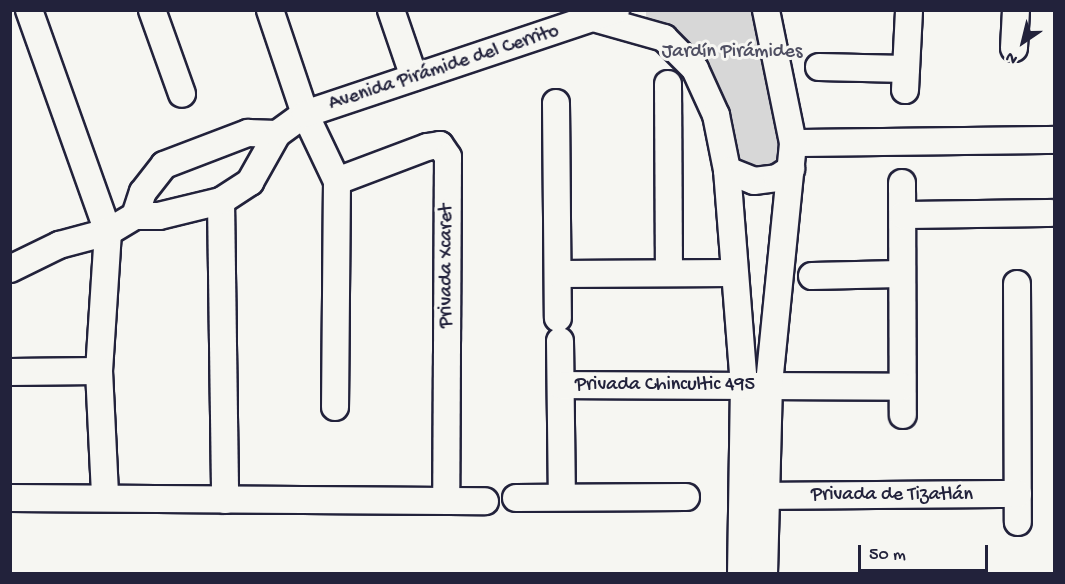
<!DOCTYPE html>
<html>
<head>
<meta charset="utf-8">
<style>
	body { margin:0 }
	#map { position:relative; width:1065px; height:584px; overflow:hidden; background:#f6f6f2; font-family:"Gochi Hand",sans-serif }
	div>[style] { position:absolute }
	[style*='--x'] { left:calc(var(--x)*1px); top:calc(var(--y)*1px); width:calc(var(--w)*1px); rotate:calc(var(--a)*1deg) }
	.green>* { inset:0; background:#d7d7d7 }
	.roads { filter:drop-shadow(2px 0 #22223b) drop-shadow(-2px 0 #22223b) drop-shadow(0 2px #22223b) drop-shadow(0 -2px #22223b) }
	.minor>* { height:26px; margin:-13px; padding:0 13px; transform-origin:13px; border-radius:13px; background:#f6f6f2 }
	span { translate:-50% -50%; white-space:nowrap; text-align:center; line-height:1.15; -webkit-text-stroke:6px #f6f6f2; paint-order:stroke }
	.park-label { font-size:20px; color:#4f4f62 }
	.street-label { font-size:20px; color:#22223b }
	.frame { position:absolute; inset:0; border:12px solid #22223b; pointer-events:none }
	.north { position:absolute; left:993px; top:12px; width:60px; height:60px; -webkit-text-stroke:4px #f6f6f2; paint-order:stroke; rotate:215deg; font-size:16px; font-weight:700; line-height:24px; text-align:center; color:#22223b }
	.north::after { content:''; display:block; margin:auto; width:21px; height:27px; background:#22223b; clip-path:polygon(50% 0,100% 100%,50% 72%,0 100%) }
	.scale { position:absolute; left:858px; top:545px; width:130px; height:27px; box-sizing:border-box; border:3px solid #22223b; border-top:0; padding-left:8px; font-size:18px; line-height:21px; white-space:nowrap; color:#22223b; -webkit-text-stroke:4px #f6f6f2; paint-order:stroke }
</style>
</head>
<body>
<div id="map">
	<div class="green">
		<div style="clip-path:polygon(646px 11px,766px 11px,791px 169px,740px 177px,716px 115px,646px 20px)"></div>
	</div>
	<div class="roads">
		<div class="minor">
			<div style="--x:29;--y:10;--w:236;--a:70.4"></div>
			<div style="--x:108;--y:232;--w:139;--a:93.7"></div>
			<div style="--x:99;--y:371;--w:124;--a:87.2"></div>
			<div style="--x:152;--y:10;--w:89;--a:70.3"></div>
			<div style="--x:270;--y:10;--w:110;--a:71.4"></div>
			<div style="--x:305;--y:114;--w:74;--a:64.5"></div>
			<div style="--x:337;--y:181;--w:226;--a:90.5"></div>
			<div style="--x:391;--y:10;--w:71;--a:71.1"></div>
			<div style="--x:597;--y:19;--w:70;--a:15.8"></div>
			<div style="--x:664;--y:38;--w:44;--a:45"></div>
			<div style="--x:695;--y:69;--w:51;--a:65.5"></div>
			<div style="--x:716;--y:115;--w:56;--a:78.7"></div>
			<div style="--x:727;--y:170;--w:215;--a:85.5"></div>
			<div style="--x:744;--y:384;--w:190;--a:90.9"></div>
			<div style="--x:1014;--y:48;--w:38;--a:-87"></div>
			<div style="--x:819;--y:67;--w:87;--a:1.3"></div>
			<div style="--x:668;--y:84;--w:189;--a:89.7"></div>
			<div style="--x:905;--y:90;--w:80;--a:-87.1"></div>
			<div style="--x:556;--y:103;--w:215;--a:89.5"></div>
			<div style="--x:793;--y:143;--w:261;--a:-0.7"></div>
			<div style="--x:727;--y:170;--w:29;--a:22"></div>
			<div style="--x:754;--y:181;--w:23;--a:-7"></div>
			<div style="--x:777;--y:178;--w:17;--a:-33"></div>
			<div style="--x:337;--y:181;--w:96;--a:-20.7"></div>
			<div style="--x:427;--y:147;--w:13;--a:-9"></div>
			<div style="--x:440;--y:145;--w:14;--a:56"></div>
			<div style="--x:448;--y:157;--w:341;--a:90.3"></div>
			<div style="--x:902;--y:183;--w:232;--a:89.8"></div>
			<div style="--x:221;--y:201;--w:299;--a:89.2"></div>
			<div style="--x:903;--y:215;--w:148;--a:-0.8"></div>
			<div style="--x:135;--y:216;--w:25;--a:-72"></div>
			<div style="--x:143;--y:192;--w:34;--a:-52"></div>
			<div style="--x:164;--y:165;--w:90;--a:-20.9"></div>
			<div style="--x:248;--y:133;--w:29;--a:2"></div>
			<div style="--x:10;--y:269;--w:55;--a:-26.1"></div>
			<div style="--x:59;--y:245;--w:51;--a:-14.9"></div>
			<div style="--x:108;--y:232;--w:31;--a:-31"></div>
			<div style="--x:135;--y:216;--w:24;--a:0"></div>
			<div style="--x:159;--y:216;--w:64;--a:-13.6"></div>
			<div style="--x:221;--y:201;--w:35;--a:-33"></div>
			<div style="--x:250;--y:182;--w:55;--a:-60.6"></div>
			<div style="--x:277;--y:134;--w:34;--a:-36"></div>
			<div style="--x:305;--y:114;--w:328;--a:-18.5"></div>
			<div style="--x:559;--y:274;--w:174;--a:-0.3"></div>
			<div style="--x:812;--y:276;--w:88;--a:-1.3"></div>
			<div style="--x:1017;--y:284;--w:238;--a:89.8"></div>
			<div style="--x:560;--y:341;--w:156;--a:89.3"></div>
			<div style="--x:10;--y:372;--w:89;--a:-0.6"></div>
			<div style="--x:561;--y:385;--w:341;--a:0.3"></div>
			<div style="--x:766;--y:496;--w:252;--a:-0.5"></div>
			<div style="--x:10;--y:498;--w:475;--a:0.4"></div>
			<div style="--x:516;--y:498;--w:170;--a:-0.3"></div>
			<div style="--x:764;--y:574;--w:190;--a:-88.5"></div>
			<div style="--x:769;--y:384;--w:242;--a:-84.3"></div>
			<div style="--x:793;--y:143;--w:136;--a:-101.5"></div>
		</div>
	</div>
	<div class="park-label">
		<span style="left:732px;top:52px">Jardín Pirámides</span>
	</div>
	<div class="street-label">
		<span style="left:444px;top:68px;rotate:-18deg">Avenida Pirámide del Cerrito</span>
		<span style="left:447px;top:266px;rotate:-90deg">Privada Xcaret</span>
		<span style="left:665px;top:385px">Privada Chincultic 495</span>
		<span style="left:892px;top:495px">Privada de Tizatlán</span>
	</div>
	<div class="frame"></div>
	<div class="north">N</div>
	<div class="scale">50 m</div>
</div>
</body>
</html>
